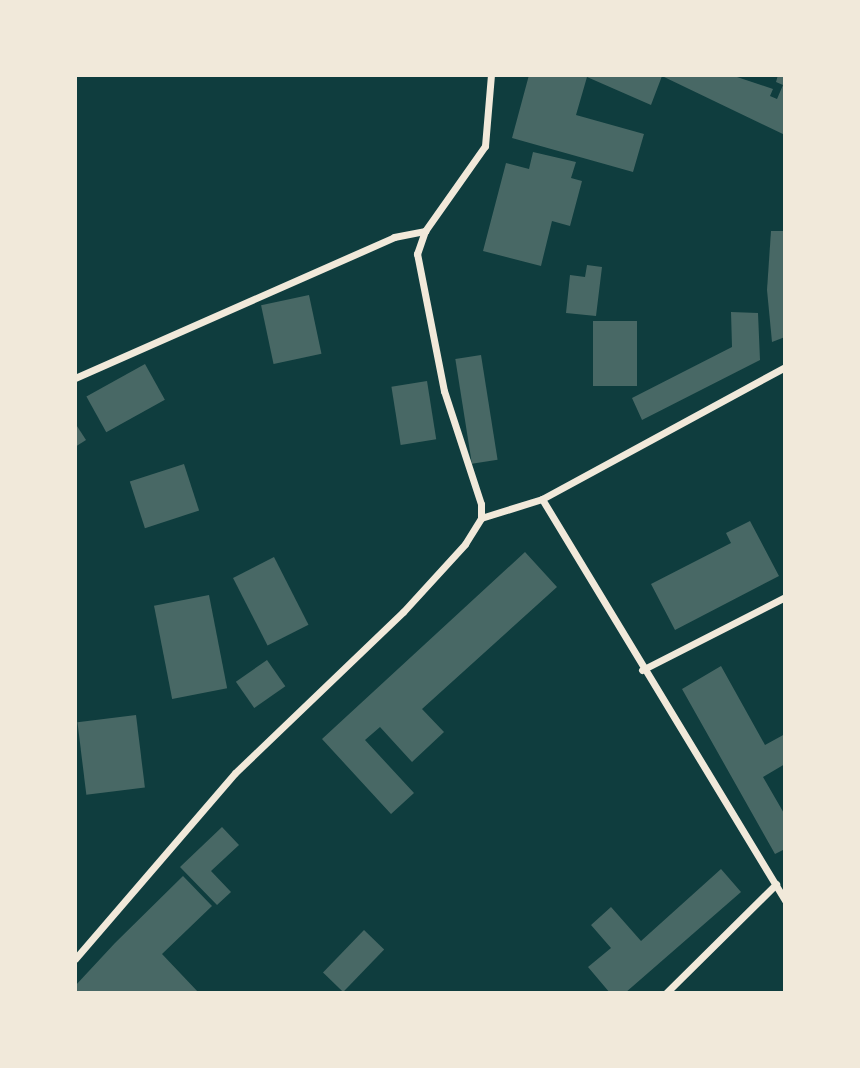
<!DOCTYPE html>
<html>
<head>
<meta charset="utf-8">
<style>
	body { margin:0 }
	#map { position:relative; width:860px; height:1068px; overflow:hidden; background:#0f3d3e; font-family:Commissioner,sans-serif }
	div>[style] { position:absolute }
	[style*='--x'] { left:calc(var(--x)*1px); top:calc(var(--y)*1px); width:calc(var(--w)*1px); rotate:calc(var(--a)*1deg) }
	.building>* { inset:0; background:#486865; transform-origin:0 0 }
	.minor>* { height:7px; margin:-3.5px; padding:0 3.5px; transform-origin:3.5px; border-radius:3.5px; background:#f1e9da }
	span { translate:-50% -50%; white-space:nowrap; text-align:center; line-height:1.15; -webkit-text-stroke:5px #f1e9da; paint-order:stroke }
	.frame { position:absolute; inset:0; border:77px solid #f1e9da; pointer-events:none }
</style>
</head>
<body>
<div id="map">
	<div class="building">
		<div style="clip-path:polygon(529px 75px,731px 75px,773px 89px,770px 96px,777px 99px,783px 85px,776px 82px,778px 75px,785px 75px,785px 135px,662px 76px,651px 105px,587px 77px,576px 115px,644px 134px,633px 172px,512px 138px)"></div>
		<div style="clip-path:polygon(533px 152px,576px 162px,571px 178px,582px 181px,570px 226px,552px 221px,541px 266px,483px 251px,506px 163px,529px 169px)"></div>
		<div style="clip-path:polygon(771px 231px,785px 231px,785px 337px,772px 342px,767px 290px)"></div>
		<div style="clip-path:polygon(587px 265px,602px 267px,596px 316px,566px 313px,570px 275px,585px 277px)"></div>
		<div style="left:309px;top:295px;width:60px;height:49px;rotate:78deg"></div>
		<div style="clip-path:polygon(731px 312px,758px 313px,760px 360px,642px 420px,632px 398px,732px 347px)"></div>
		<div style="left:593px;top:321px;width:44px;height:65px"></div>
		<div style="left:481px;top:355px;width:106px;height:26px;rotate:81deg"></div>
		<div style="left:145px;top:364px;width:41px;height:67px;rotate:61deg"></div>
		<div style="left:427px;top:381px;width:59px;height:36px;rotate:81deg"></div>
		<div style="clip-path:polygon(75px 423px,86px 440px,75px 447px)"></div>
		<div style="left:184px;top:464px;width:49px;height:57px;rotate:72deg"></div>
		<div style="clip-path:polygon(750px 521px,779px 576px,675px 630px,651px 584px,731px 543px,726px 533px)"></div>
		<div style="clip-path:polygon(525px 552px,557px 587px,422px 709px,444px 732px,412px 762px,380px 727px,365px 740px,414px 793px,391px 814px,322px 739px)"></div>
		<div style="left:274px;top:557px;width:76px;height:46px;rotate:63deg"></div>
		<div style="left:209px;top:595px;width:95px;height:56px;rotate:79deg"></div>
		<div style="left:267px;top:660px;width:32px;height:38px;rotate:55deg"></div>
		<div style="clip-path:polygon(721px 666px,765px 745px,785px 734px,785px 764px,763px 777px,785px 815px,785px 849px,775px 854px,682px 689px)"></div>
		<div style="left:136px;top:715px;width:73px;height:59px;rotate:83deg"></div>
		<div style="clip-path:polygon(222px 827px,239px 845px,211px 871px,231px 892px,217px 905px,180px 867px)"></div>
		<div style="clip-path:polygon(721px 869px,741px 892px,625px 993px,610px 993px,588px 967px,611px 948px,591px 925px,611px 907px,641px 941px)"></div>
		<div style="clip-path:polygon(183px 876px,212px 906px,162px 954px,199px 993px,75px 993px,75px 986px,115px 943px)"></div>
		<div style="left:364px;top:930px;width:28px;height:59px;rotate:44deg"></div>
	</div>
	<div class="minor">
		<div style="--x:75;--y:378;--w:349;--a:-23.8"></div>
		<div style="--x:394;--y:237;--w:32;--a:-11"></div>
		<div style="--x:542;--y:499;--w:277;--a:-28.5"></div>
		<div style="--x:481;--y:518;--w:14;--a:-90"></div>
		<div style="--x:481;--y:504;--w:119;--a:-108.1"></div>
		<div style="--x:444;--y:391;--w:140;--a:-101.1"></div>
		<div style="--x:417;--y:254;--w:24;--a:-71"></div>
		<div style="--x:425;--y:231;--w:104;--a:-54.8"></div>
		<div style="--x:485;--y:146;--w:71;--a:-85.2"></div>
		<div style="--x:642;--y:670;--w:161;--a:-27"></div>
		<div style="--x:75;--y:959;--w:245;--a:-49.3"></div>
		<div style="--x:235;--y:773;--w:233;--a:-43.8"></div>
		<div style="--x:403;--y:612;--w:92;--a:-47.6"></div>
		<div style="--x:465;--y:544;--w:31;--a:-58"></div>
		<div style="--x:481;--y:518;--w:64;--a:-17.3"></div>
		<div style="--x:542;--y:499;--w:470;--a:58.8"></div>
		<div style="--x:666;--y:993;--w:155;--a:-44.7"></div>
	</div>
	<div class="frame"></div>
</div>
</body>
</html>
